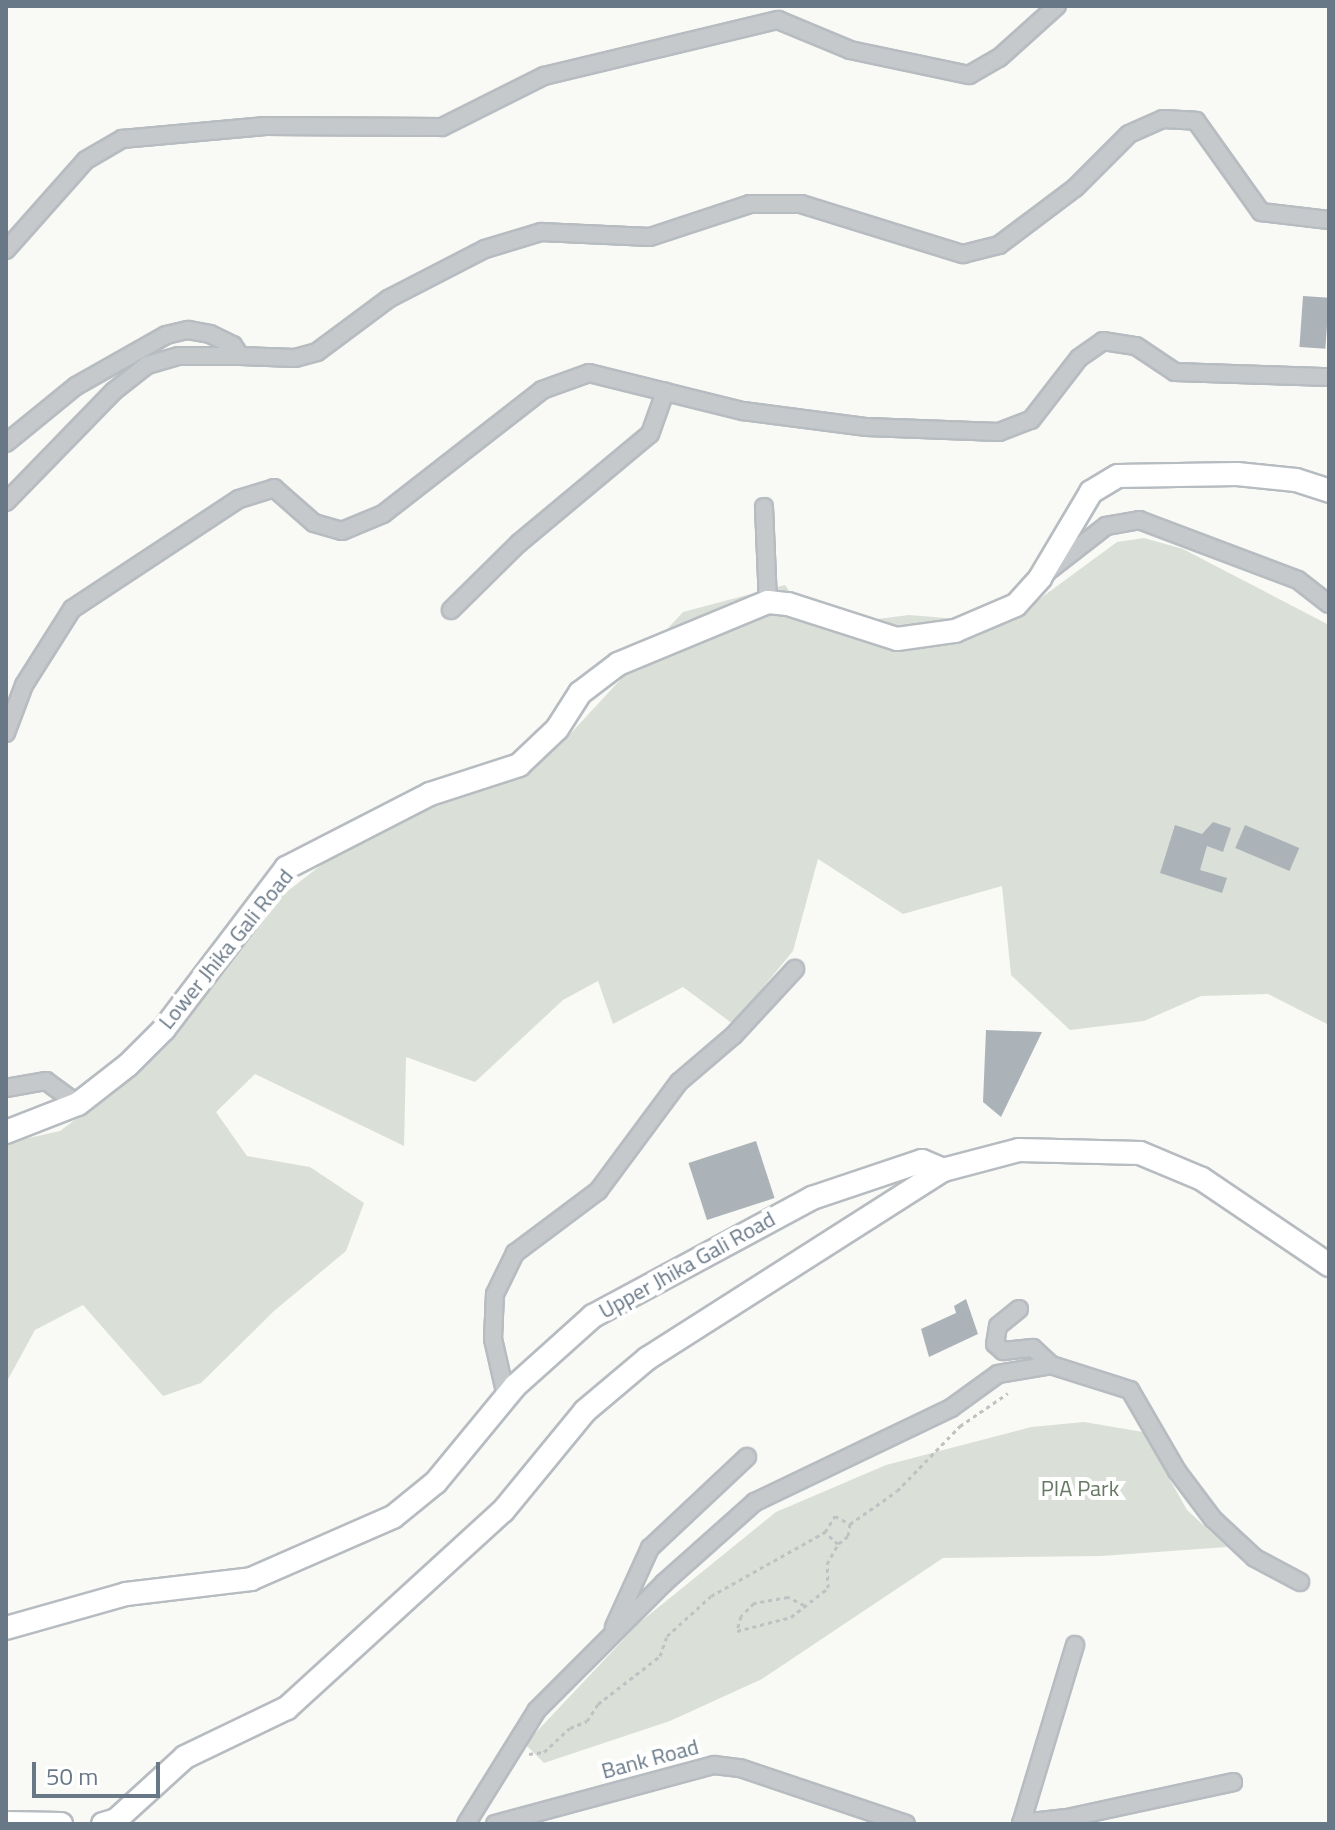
<!DOCTYPE html>
<html>
<head>
<meta charset="utf-8">
<style>
	body { margin:0 }
	#map { position:relative; width:1335px; height:1830px; overflow:hidden; background:#f9f9f6; font-family:"Titillium Web",sans-serif }
	div>[style] { position:absolute }
	[style*='--x'] { left:calc(var(--x)*1px); top:calc(var(--y)*1px); width:calc(var(--w)*1px); rotate:calc(var(--a)*1deg) }
	.green>* { inset:0; background:#dae0d7 }
	.building>* { inset:0; background:#abb3b9; transform-origin:0 0 }
	.path>* { height:3px; margin-top:-1.5px; transform-origin:0; background:repeating-linear-gradient(90deg,#bfc1c3 0 4px,transparent 0 8px) }
	.roads { filter:drop-shadow(2px 0 #b7bcc1) drop-shadow(-2px 0 #b7bcc1) drop-shadow(0 2px #b7bcc1) drop-shadow(0 -2px #b7bcc1) }
	.street>* { height:16px; margin:-8px; padding:0 8px; transform-origin:8px; border-radius:8px; background:#c5c9cc }
	.secondary>* { height:22px; margin:-11px; padding:0 11px; transform-origin:11px; border-radius:11px; background:#fff }
	span { translate:-50% -50%; white-space:nowrap; text-align:center; line-height:1.15; -webkit-text-stroke:8px #fff; paint-order:stroke }
	.street-label { font-size:22px; color:#687887 }
	.park-label { font-size:22px; color:#667963 }
	.frame { position:absolute; inset:0; border:8px solid #687887; pointer-events:none }
	.scale { position:absolute; left:32px; top:1762px; width:128px; height:36px; box-sizing:border-box; border:4px solid #687887; border-top:0; padding-left:10px; font-size:24px; line-height:28px; white-space:nowrap; color:#687887; -webkit-text-stroke:6px #fff; paint-order:stroke }
</style>
</head>
<body>
<div id="map">
	<div class="green">
		<div style="clip-path:polygon(1144px 538px,1183px 549px,1329px 625px,1329px 1025px,1268px 994px,1201px 996px,1144px 1021px,1070px 1030px,1011px 975px,1002px 886px,903px 914px,818px 859px,793px 951px,733px 1024px,683px 987px,613px 1024px,598px 981px,563px 1000px,475px 1082px,406px 1057px,404px 1146px,255px 1074px,216px 1112px,247px 1156px,310px 1167px,364px 1203px,346px 1251px,274px 1311px,201px 1383px,163px 1396px,83px 1305px,35px 1330px,6px 1383px,6px 1143px,60px 1131px,124px 1083px,183px 1021px,275px 901px,357px 837px,435px 779px,559px 746px,683px 612px,785px 585px,815px 627px,909px 615px,1007px 623px,1117px 542px)"></div>
		<div style="clip-path:polygon(1084px 1422px,1143px 1432px,1187px 1510px,1227px 1547px,1101px 1556px,943px 1558px,762px 1679px,670px 1721px,544px 1763px,525px 1744px,639px 1623px,776px 1512px,886px 1465px,1031px 1427px)"></div>
	</div>
	<div class="building">
		<div style="left:1303px;top:296px;width:26px;height:51px;rotate:4deg"></div>
		<div style="clip-path:polygon(1213px 822px,1231px 828px,1223px 852px,1207px 846px,1200px 870px,1227px 878px,1222px 893px,1160px 873px,1175px 825px,1202px 834px)"></div>
		<div style="left:1245px;top:825px;width:59px;height:25px;rotate:23deg"></div>
		<div style="clip-path:polygon(986px 1030px,1042px 1032px,1001px 1117px,983px 1102px)"></div>
		<div style="left:756px;top:1141px;width:60px;height:71px;rotate:72deg"></div>
		<div style="clip-path:polygon(966px 1299px,978px 1334px,929px 1357px,921px 1329px,956px 1313px,954px 1306px)"></div>
	</div>
	<div class="path">
		<div style="--x:850;--y:1524;--w:57;--a:-35.1"></div>
		<div style="--x:897;--y:1491;--w:91;--a:-45.9"></div>
		<div style="--x:960;--y:1426;--w:58;--a:-34.5"></div>
		<div style="--x:804;--y:1605;--w:18;--a:-153"></div>
		<div style="--x:788;--y:1597;--w:35;--a:170"></div>
		<div style="--x:754;--y:1603;--w:18;--a:135"></div>
		<div style="--x:741;--y:1616;--w:16;--a:105"></div>
		<div style="--x:737;--y:1631;--w:56;--a:-14.5"></div>
		<div style="--x:791;--y:1617;--w:47;--a:-38.1"></div>
		<div style="--x:828;--y:1588;--w:24;--a:-92"></div>
		<div style="--x:827;--y:1564;--w:23;--a:-61"></div>
		<div style="--x:529;--y:1754;--w:15;--a:-8"></div>
		<div style="--x:544;--y:1752;--w:35;--a:-43"></div>
		<div style="--x:570;--y:1728;--w:18;--a:-22"></div>
		<div style="--x:587;--y:1721;--w:20;--a:-57"></div>
		<div style="--x:598;--y:1704;--w:78;--a:-37.7"></div>
		<div style="--x:660;--y:1656;--w:21;--a:-71"></div>
		<div style="--x:667;--y:1636;--w:59;--a:-42.3"></div>
		<div style="--x:711;--y:1596;--w:131;--a:-29.3"></div>
		<div style="--x:825;--y:1532;--w:19;--a:-58"></div>
		<div style="--x:835;--y:1516;--w:17;--a:28"></div>
		<div style="--x:850;--y:1524;--w:12;--a:99"></div>
		<div style="--x:848;--y:1536;--w:13;--a:141"></div>
		<div style="--x:838;--y:1544;--w:18;--a:-137"></div>
	</div>
	<div class="roads">
		<div class="street">
			<div style="--x:6;--y:250;--w:120;--a:-48.4"></div>
			<div style="--x:86;--y:160;--w:42;--a:-30.3"></div>
			<div style="--x:122;--y:139;--w:144;--a:-5.2"></div>
			<div style="--x:265;--y:126;--w:177;--a:0.3"></div>
			<div style="--x:442;--y:127;--w:114;--a:-26.6"></div>
			<div style="--x:544;--y:76;--w:241;--a:-13.5"></div>
			<div style="--x:778;--y:20;--w:78;--a:22.6"></div>
			<div style="--x:850;--y:50;--w:122;--a:11.9"></div>
			<div style="--x:969;--y:75;--w:34;--a:-30"></div>
			<div style="--x:999;--y:58;--w:78;--a:-41.9"></div>
			<div style="--x:6;--y:443;--w:90;--a:-39.2"></div>
			<div style="--x:76;--y:386;--w:103;--a:-29.5"></div>
			<div style="--x:166;--y:335;--w:23;--a:-13"></div>
			<div style="--x:188;--y:330;--w:22;--a:10"></div>
			<div style="--x:210;--y:334;--w:25;--a:26"></div>
			<div style="--x:233;--y:345;--w:13;--a:58"></div>
			<div style="--x:240;--y:356;--w:55;--a:2.1"></div>
			<div style="--x:295;--y:358;--w:23;--a:-15"></div>
			<div style="--x:317;--y:352;--w:89;--a:-36.7"></div>
			<div style="--x:388;--y:299;--w:109;--a:-27.3"></div>
			<div style="--x:485;--y:249;--w:59;--a:-16.9"></div>
			<div style="--x:541;--y:232;--w:109;--a:2.6"></div>
			<div style="--x:650;--y:237;--w:105;--a:-18.3"></div>
			<div style="--x:750;--y:204;--w:51;--a:0"></div>
			<div style="--x:801;--y:204;--w:170;--a:17.2"></div>
			<div style="--x:963;--y:254;--w:37;--a:-14"></div>
			<div style="--x:999;--y:245;--w:95;--a:-36.9"></div>
			<div style="--x:1075;--y:188;--w:76;--a:-45"></div>
			<div style="--x:1129;--y:134;--w:37;--a:-24"></div>
			<div style="--x:1163;--y:119;--w:33;--a:3"></div>
			<div style="--x:1196;--y:121;--w:112;--a:54.5"></div>
			<div style="--x:1261;--y:212;--w:68;--a:6.7"></div>
			<div style="--x:6;--y:502;--w:155;--a:-45.8"></div>
			<div style="--x:114;--y:391;--w:42;--a:-38.2"></div>
			<div style="--x:147;--y:365;--w:33;--a:-16"></div>
			<div style="--x:179;--y:356;--w:61;--a:0"></div>
			<div style="--x:764;--y:507;--w:95;--a:87.6"></div>
			<div style="--x:1047;--y:572;--w:75;--a:-37.9"></div>
			<div style="--x:1106;--y:526;--w:34;--a:-10"></div>
			<div style="--x:1139;--y:520;--w:170;--a:20.7"></div>
			<div style="--x:1298;--y:580;--w:39;--a:38"></div>
			<div style="--x:451;--y:610;--w:95;--a:-44.6"></div>
			<div style="--x:519;--y:543;--w:170;--a:-39.8"></div>
			<div style="--x:650;--y:434;--w:45;--a:-70.3"></div>
			<div style="--x:6;--y:733;--w:51;--a:-69.4"></div>
			<div style="--x:24;--y:685;--w:90;--a:-57.7"></div>
			<div style="--x:72;--y:609;--w:200;--a:-33.4"></div>
			<div style="--x:239;--y:499;--w:37;--a:-17"></div>
			<div style="--x:274;--y:488;--w:53;--a:41.2"></div>
			<div style="--x:314;--y:523;--w:29;--a:16"></div>
			<div style="--x:342;--y:531;--w:44;--a:-22.5"></div>
			<div style="--x:383;--y:514;--w:202;--a:-37.9"></div>
			<div style="--x:542;--y:390;--w:50;--a:-19.9"></div>
			<div style="--x:589;--y:373;--w:159;--a:13.9"></div>
			<div style="--x:743;--y:411;--w:125;--a:7.4"></div>
			<div style="--x:867;--y:427;--w:132;--a:2.2"></div>
			<div style="--x:999;--y:432;--w:34;--a:-21"></div>
			<div style="--x:1031;--y:420;--w:78;--a:-52.3"></div>
			<div style="--x:1079;--y:358;--w:29;--a:-35"></div>
			<div style="--x:1103;--y:341;--w:33;--a:9"></div>
			<div style="--x:1136;--y:346;--w:47;--a:33.7"></div>
			<div style="--x:1175;--y:372;--w:154;--a:1.9"></div>
			<div style="--x:6;--y:1088;--w:41;--a:-9.9"></div>
			<div style="--x:46;--y:1081;--w:39;--a:36"></div>
			<div style="--x:1019;--y:1309;--w:27;--a:141"></div>
			<div style="--x:998;--y:1326;--w:18;--a:99"></div>
			<div style="--x:995;--y:1344;--w:11;--a:41"></div>
			<div style="--x:1003;--y:1351;--w:30;--a:-6"></div>
			<div style="--x:1033;--y:1348;--w:25;--a:43"></div>
			<div style="--x:506;--y:1396;--w:58;--a:-102.8"></div>
			<div style="--x:493;--y:1339;--w:45;--a:-87.5"></div>
			<div style="--x:495;--y:1294;--w:46;--a:-64"></div>
			<div style="--x:515;--y:1253;--w:104;--a:-36.8"></div>
			<div style="--x:598;--y:1191;--w:136;--a:-53.4"></div>
			<div style="--x:679;--y:1082;--w:72;--a:-40.5"></div>
			<div style="--x:734;--y:1035;--w:90;--a:-47.3"></div>
			<div style="--x:614;--y:1627;--w:87;--a:-65.5"></div>
			<div style="--x:650;--y:1548;--w:133;--a:-43.2"></div>
			<div style="--x:1021;--y:1823;--w:46;--a:-6.2"></div>
			<div style="--x:1067;--y:1818;--w:170;--a:-12.2"></div>
			<div style="--x:466;--y:1824;--w:134;--a:-58.1"></div>
			<div style="--x:537;--y:1710;--w:180;--a:-45"></div>
			<div style="--x:664;--y:1583;--w:122;--a:-41.7"></div>
			<div style="--x:755;--y:1502;--w:217;--a:-25.6"></div>
			<div style="--x:951;--y:1408;--w:58;--a:-35.9"></div>
			<div style="--x:998;--y:1374;--w:54;--a:-9.6"></div>
			<div style="--x:1051;--y:1365;--w:83;--a:17.6"></div>
			<div style="--x:1130;--y:1390;--w:94;--a:59.9"></div>
			<div style="--x:1177;--y:1471;--w:60;--a:53.1"></div>
			<div style="--x:1213;--y:1519;--w:57;--a:42.9"></div>
			<div style="--x:1255;--y:1558;--w:51;--a:28.1"></div>
			<div style="--x:495;--y:1824;--w:227;--a:-15.1"></div>
			<div style="--x:714;--y:1765;--w:26;--a:7"></div>
			<div style="--x:740;--y:1768;--w:175;--a:18.6"></div>
			<div style="--x:1021;--y:1824;--w:187;--a:-73.2"></div>
		</div>
		<div class="secondary">
			<div style="--x:6;--y:1132;--w:77;--a:-21.3"></div>
			<div style="--x:78;--y:1104;--w:63;--a:-38"></div>
			<div style="--x:128;--y:1065;--w:51;--a:-45"></div>
			<div style="--x:164;--y:1029;--w:202;--a:-52.8"></div>
			<div style="--x:286;--y:868;--w:162;--a:-27.2"></div>
			<div style="--x:430;--y:794;--w:94;--a:-18"></div>
			<div style="--x:519;--y:765;--w:52;--a:-43.5"></div>
			<div style="--x:557;--y:729;--w:43;--a:-57.4"></div>
			<div style="--x:580;--y:693;--w:48;--a:-37.3"></div>
			<div style="--x:618;--y:664;--w:162;--a:-22.5"></div>
			<div style="--x:768;--y:602;--w:20;--a:6"></div>
			<div style="--x:788;--y:604;--w:114;--a:17.8"></div>
			<div style="--x:897;--y:639;--w:59;--a:-7.9"></div>
			<div style="--x:955;--y:631;--w:66;--a:-23.1"></div>
			<div style="--x:1016;--y:605;--w:36;--a:-48"></div>
			<div style="--x:1040;--y:578;--w:100;--a:-59.3"></div>
			<div style="--x:1091;--y:492;--w:31;--a:-31"></div>
			<div style="--x:1118;--y:476;--w:119;--a:-1"></div>
			<div style="--x:1237;--y:474;--w:59;--a:5.8"></div>
			<div style="--x:1296;--y:480;--w:35;--a:18"></div>
			<div style="--x:6;--y:1628;--w:125;--a:-15.8"></div>
			<div style="--x:126;--y:1594;--w:126;--a:-6.8"></div>
			<div style="--x:251;--y:1579;--w:155;--a:-23.6"></div>
			<div style="--x:393;--y:1517;--w:55;--a:-39.1"></div>
			<div style="--x:436;--y:1482;--w:124;--a:-50.5"></div>
			<div style="--x:515;--y:1386;--w:105;--a:-41.9"></div>
			<div style="--x:593;--y:1316;--w:249;--a:-28.3"></div>
			<div style="--x:812;--y:1198;--w:116;--a:-18.6"></div>
			<div style="--x:922;--y:1161;--w:23;--a:23"></div>
			<div style="--x:943;--y:1170;--w:79;--a:-14.7"></div>
			<div style="--x:1019;--y:1150;--w:121;--a:1.4"></div>
			<div style="--x:1140;--y:1153;--w:67;--a:22.8"></div>
			<div style="--x:1202;--y:1179;--w:153;--a:34.1"></div>
			<div style="--x:6;--y:1823;--w:55;--a:1"></div>
			<div style="--x:103;--y:1824;--w:14;--a:-17"></div>
			<div style="--x:116;--y:1820;--w:93;--a:-42.4"></div>
			<div style="--x:185;--y:1757;--w:113;--a:-25.7"></div>
			<div style="--x:287;--y:1708;--w:292;--a:-42.4"></div>
			<div style="--x:503;--y:1511;--w:129;--a:-50.6"></div>
			<div style="--x:585;--y:1411;--w:82;--a:-40.1"></div>
			<div style="--x:648;--y:1358;--w:350;--a:-32.5"></div>
		</div>
	</div>
	<div class="street-label">
		<span style="left:226px;top:949px;rotate:-51deg">Lower Jhika Gali Road</span>
		<span style="left:687px;top:1265px;rotate:-29deg">Upper Jhika Gali Road</span>
		<span style="left:650px;top:1759px;rotate:-15deg">Bank Road</span>
	</div>
	<div class="park-label">
		<span style="left:1080px;top:1489px">PIA Park</span>
	</div>
	<div class="frame"></div>
	<div class="scale">50 m</div>
</div>
</body>
</html>
